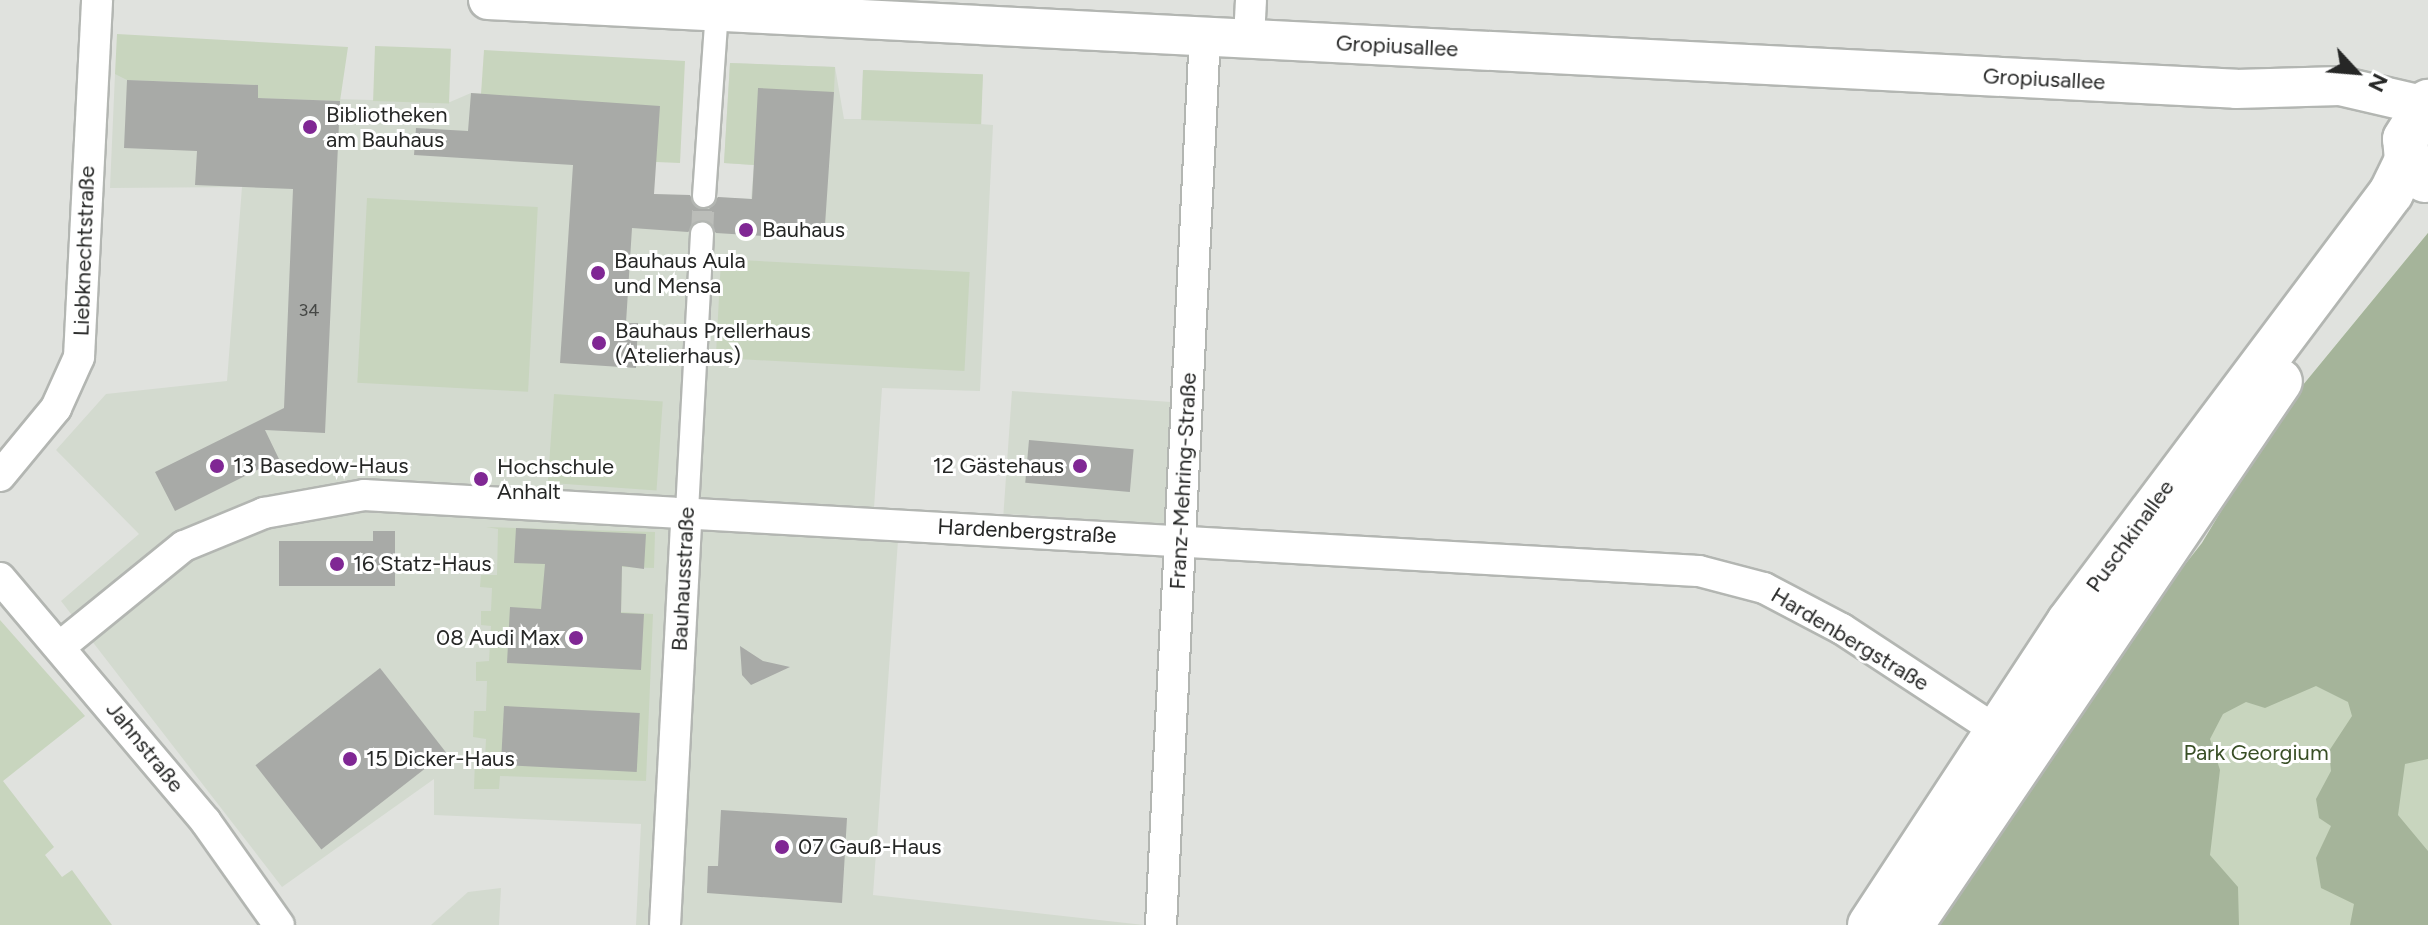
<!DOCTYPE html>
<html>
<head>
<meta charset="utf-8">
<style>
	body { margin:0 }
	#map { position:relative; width:2428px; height:925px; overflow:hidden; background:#e0e2de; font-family:Figtree,sans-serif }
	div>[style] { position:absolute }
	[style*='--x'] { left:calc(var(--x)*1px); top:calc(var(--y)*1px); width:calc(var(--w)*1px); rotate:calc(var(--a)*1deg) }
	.built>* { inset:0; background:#d3dacf; transform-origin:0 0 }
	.green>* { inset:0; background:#c8d5be; transform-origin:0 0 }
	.forest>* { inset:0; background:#a5b49a }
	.building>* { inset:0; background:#a8aaa7; transform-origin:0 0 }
	.pedestrian-tunnel>* { height:22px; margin-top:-11px; transform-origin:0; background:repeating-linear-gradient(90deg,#bbbdb9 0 22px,transparent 0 33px) }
	.roads { filter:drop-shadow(2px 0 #b3b6b2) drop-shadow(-2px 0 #b3b6b2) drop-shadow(0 2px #b3b6b2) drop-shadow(0 -2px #b3b6b2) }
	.pedestrian>* { height:22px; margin:-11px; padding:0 11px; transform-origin:11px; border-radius:11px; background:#fff }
	.minor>* { height:30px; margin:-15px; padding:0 15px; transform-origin:15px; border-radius:15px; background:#fff }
	.tertiary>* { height:38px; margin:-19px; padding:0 19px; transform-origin:19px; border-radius:19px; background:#fff }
	.secondary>* { height:44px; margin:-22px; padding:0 22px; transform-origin:22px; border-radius:22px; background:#fff }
	.dots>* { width:22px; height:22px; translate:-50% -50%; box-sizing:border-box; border:4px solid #fff; border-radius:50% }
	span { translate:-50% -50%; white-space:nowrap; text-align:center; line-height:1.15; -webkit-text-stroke:6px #fff; paint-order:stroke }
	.number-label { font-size:18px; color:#464846 }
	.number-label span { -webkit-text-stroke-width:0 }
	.street-label { font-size:22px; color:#262726 }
	.poi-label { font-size:22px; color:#262726 }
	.left { translate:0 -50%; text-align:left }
	.right { translate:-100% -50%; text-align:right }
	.park-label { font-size:22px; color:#394f26 }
	.north { position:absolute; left:2316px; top:32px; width:80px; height:80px; -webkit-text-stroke:6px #fff; paint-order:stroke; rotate:116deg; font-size:22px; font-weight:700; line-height:32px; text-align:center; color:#262726 }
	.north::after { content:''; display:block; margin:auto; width:28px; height:36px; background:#262726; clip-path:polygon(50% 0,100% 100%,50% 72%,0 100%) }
</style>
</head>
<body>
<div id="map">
	<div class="built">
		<div style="clip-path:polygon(730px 63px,835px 67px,844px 119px,861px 119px,863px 70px,983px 75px,980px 124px,993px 125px,980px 391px,882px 388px,874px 508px,900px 512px,873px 895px,1144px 925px,636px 925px,641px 824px,434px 815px,434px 779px,282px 887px,61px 601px,139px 534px,56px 450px,106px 394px,227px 381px,242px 187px,110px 188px,115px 74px,258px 85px,258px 97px,450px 102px,471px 93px,660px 106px,651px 194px,751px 199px,754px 165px,724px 163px)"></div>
		<div style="left:1012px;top:391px;width:163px;height:123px;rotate:4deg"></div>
		<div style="clip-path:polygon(501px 888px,499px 925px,431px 925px,468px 892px)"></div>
	</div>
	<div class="green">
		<div style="clip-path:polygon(117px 34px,348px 47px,340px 101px,258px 98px,258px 85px,127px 80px,115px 74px)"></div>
		<div style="left:375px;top:46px;width:76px;height:55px;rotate:2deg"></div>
		<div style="clip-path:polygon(484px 50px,685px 61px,680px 163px,656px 162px,481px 94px)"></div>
		<div style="clip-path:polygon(730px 63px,835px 67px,834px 92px,754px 165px,724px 163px)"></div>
		<div style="left:863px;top:70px;width:120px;height:50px;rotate:2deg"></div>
		<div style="left:367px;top:198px;width:171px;height:185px;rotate:3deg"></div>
		<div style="clip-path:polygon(2428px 233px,2428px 925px,1935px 925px,2093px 681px,2202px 543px,2280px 413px)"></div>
		<div style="left:721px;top:259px;width:249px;height:99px;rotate:3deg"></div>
		<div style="left:554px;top:394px;width:109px;height:89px;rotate:4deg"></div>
		<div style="clip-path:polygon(486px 527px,655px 532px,654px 568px,622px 567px,621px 612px,653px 614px,646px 781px,500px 776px,499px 789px,474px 789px,475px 759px,485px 759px,486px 739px,473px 737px,474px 711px,486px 711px,487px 681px,476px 681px,476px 662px,489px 661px,491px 626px,481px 625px,481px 611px,491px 611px,492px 588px,480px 587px,481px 575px,497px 575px,498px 529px)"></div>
		<div style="clip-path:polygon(0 620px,85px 716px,3px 781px,54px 847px,45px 855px,62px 877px,72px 870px,112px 925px,0 925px)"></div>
	</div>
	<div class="forest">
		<div style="clip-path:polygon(2428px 233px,2428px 759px,2405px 764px,2398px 815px,2428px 851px,2428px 925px,2350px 925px,2354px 904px,2321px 888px,2316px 858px,2331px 826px,2319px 818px,2316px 799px,2331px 771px,2329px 751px,2352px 716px,2348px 702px,2316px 686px,2265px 708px,2246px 702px,2223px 714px,2210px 739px,2220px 770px,2210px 855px,2238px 887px,2239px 925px,1935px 925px,2093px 681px,2202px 543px,2280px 413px)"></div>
	</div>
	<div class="building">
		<div style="clip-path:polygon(127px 80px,258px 85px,258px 98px,340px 101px,325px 433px,265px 430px,279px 459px,175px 511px,155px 472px,284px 408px,293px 189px,195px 185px,197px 151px,124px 148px)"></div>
		<div style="clip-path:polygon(758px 88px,834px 92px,824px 240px,716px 233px,704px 219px,688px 232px,632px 228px,626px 323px,638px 323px,636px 368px,560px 363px,573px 165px,414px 155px,416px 128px,468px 131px,471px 93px,660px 106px,654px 194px,690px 195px,696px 207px,709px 209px,718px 197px,752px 199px)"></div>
		<div style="left:1029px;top:440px;width:105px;height:43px;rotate:5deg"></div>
		<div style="clip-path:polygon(516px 528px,646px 534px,644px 569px,622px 566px,621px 613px,644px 614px,641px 670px,507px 663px,510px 607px,541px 609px,545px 564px,514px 563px)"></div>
		<div style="clip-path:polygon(373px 531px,395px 531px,395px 586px,279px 586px,279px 541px,373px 541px)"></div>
		<div style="clip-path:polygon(740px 646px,763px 661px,790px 667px,751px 685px,742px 675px)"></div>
		<div style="left:380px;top:668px;width:107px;height:158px;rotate:52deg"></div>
		<div style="left:504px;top:706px;width:136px;height:59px;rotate:3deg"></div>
		<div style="clip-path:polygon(721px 810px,847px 818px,842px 903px,707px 893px,708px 866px,718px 866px)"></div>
	</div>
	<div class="pedestrian-tunnel">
		<div style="--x:702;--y:233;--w:37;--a:-87"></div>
	</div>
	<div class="roads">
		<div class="pedestrian">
			<div style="--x:704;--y:196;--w:184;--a:-86"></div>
			<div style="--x:687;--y:511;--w:278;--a:-86.9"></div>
		</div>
		<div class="minor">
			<div style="--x:1249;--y:38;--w:38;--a:-87"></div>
			<div style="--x:0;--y:476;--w:88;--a:-50.5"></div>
			<div style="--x:56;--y:408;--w:56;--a:-65.7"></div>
			<div style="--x:79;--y:357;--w:357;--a:-87.1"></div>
			<div style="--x:0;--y:578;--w:319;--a:49.8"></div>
			<div style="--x:206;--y:822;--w:126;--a:54.7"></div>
			<div style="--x:62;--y:645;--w:157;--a:-39.1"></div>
			<div style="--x:184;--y:546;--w:87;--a:-22.4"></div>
			<div style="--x:264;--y:513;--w:102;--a:-10.2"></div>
			<div style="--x:364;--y:495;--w:1337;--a:3.26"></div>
			<div style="--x:1699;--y:571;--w:67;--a:14.7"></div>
			<div style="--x:1764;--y:588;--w:88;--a:27.7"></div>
			<div style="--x:1842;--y:629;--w:182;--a:33.3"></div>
			<div style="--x:665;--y:925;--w:415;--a:-87"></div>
			<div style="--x:1161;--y:925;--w:890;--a:-87.17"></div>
		</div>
		<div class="tertiary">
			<div style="--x:488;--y:0;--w:1750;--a:2.91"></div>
			<div style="--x:2236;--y:89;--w:104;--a:-1.7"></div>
			<div style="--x:2340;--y:86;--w:84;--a:13"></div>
		</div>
		<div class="secondary">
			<div style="--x:2425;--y:180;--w:27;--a:-132"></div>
			<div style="--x:2407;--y:160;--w:21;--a:-95"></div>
			<div style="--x:2405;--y:139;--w:44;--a:-58.1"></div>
			<div style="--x:1870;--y:925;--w:363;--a:-56.7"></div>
			<div style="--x:2069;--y:622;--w:536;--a:-53.11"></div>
			<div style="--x:2391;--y:193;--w:37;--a:-64"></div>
			<div style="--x:1911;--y:925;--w:657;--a:-55.85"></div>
		</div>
	</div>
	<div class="dots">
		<div style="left:310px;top:127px;background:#802794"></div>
		<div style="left:746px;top:230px;background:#802794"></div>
		<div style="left:598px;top:273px;background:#802794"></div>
		<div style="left:599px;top:343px;background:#802794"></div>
		<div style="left:217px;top:466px;background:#802794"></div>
		<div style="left:1080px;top:466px;background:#802794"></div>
		<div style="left:481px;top:479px;background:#802794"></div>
		<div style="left:337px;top:564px;background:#802794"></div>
		<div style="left:576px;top:638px;background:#802794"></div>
		<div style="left:350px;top:759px;background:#802794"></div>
		<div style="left:782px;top:847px;background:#802794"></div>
	</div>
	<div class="number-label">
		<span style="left:309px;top:310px">34</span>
	</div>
	<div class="street-label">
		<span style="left:1397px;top:46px;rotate:3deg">Gropiusallee</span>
		<span style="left:2044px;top:79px;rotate:3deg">Gropiusallee</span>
		<span style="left:84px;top:251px;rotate:-88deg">Liebknechtstraße</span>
		<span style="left:1183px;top:481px;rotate:-87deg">Franz-Mehring-Straße</span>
		<span style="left:1027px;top:531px;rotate:3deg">Hardenbergstraße</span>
		<span style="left:2130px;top:536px;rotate:-54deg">Puschkinallee</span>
		<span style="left:683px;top:579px;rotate:-87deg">Bauhausstraße</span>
		<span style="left:1850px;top:639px;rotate:31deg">Hardenbergstraße</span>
		<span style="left:145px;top:747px;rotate:51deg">Jahnstraße</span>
	</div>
	<div class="poi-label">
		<span class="left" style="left:326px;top:127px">Bibliotheken<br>am Bauhaus</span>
		<span class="left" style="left:762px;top:230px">Bauhaus</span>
		<span class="left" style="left:614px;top:273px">Bauhaus Aula<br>und Mensa</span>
		<span class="left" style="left:615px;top:343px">Bauhaus Prellerhaus<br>(Atelierhaus)</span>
		<span class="left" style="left:233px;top:466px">13 Basedow-Haus</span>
		<span class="left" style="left:497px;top:479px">Hochschule<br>Anhalt</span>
		<span class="right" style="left:1064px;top:466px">12 Gästehaus</span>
		<span class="left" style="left:353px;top:564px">16 Statz-Haus</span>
		<span class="right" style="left:560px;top:638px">08 Audi Max</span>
		<span class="left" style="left:366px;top:759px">15 Dicker-Haus</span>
		<span class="left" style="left:798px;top:847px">07 Gauß-Haus</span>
	</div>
	<div class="park-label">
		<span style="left:2256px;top:753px">Park Georgium</span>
	</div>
	<div class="north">N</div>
</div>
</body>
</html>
